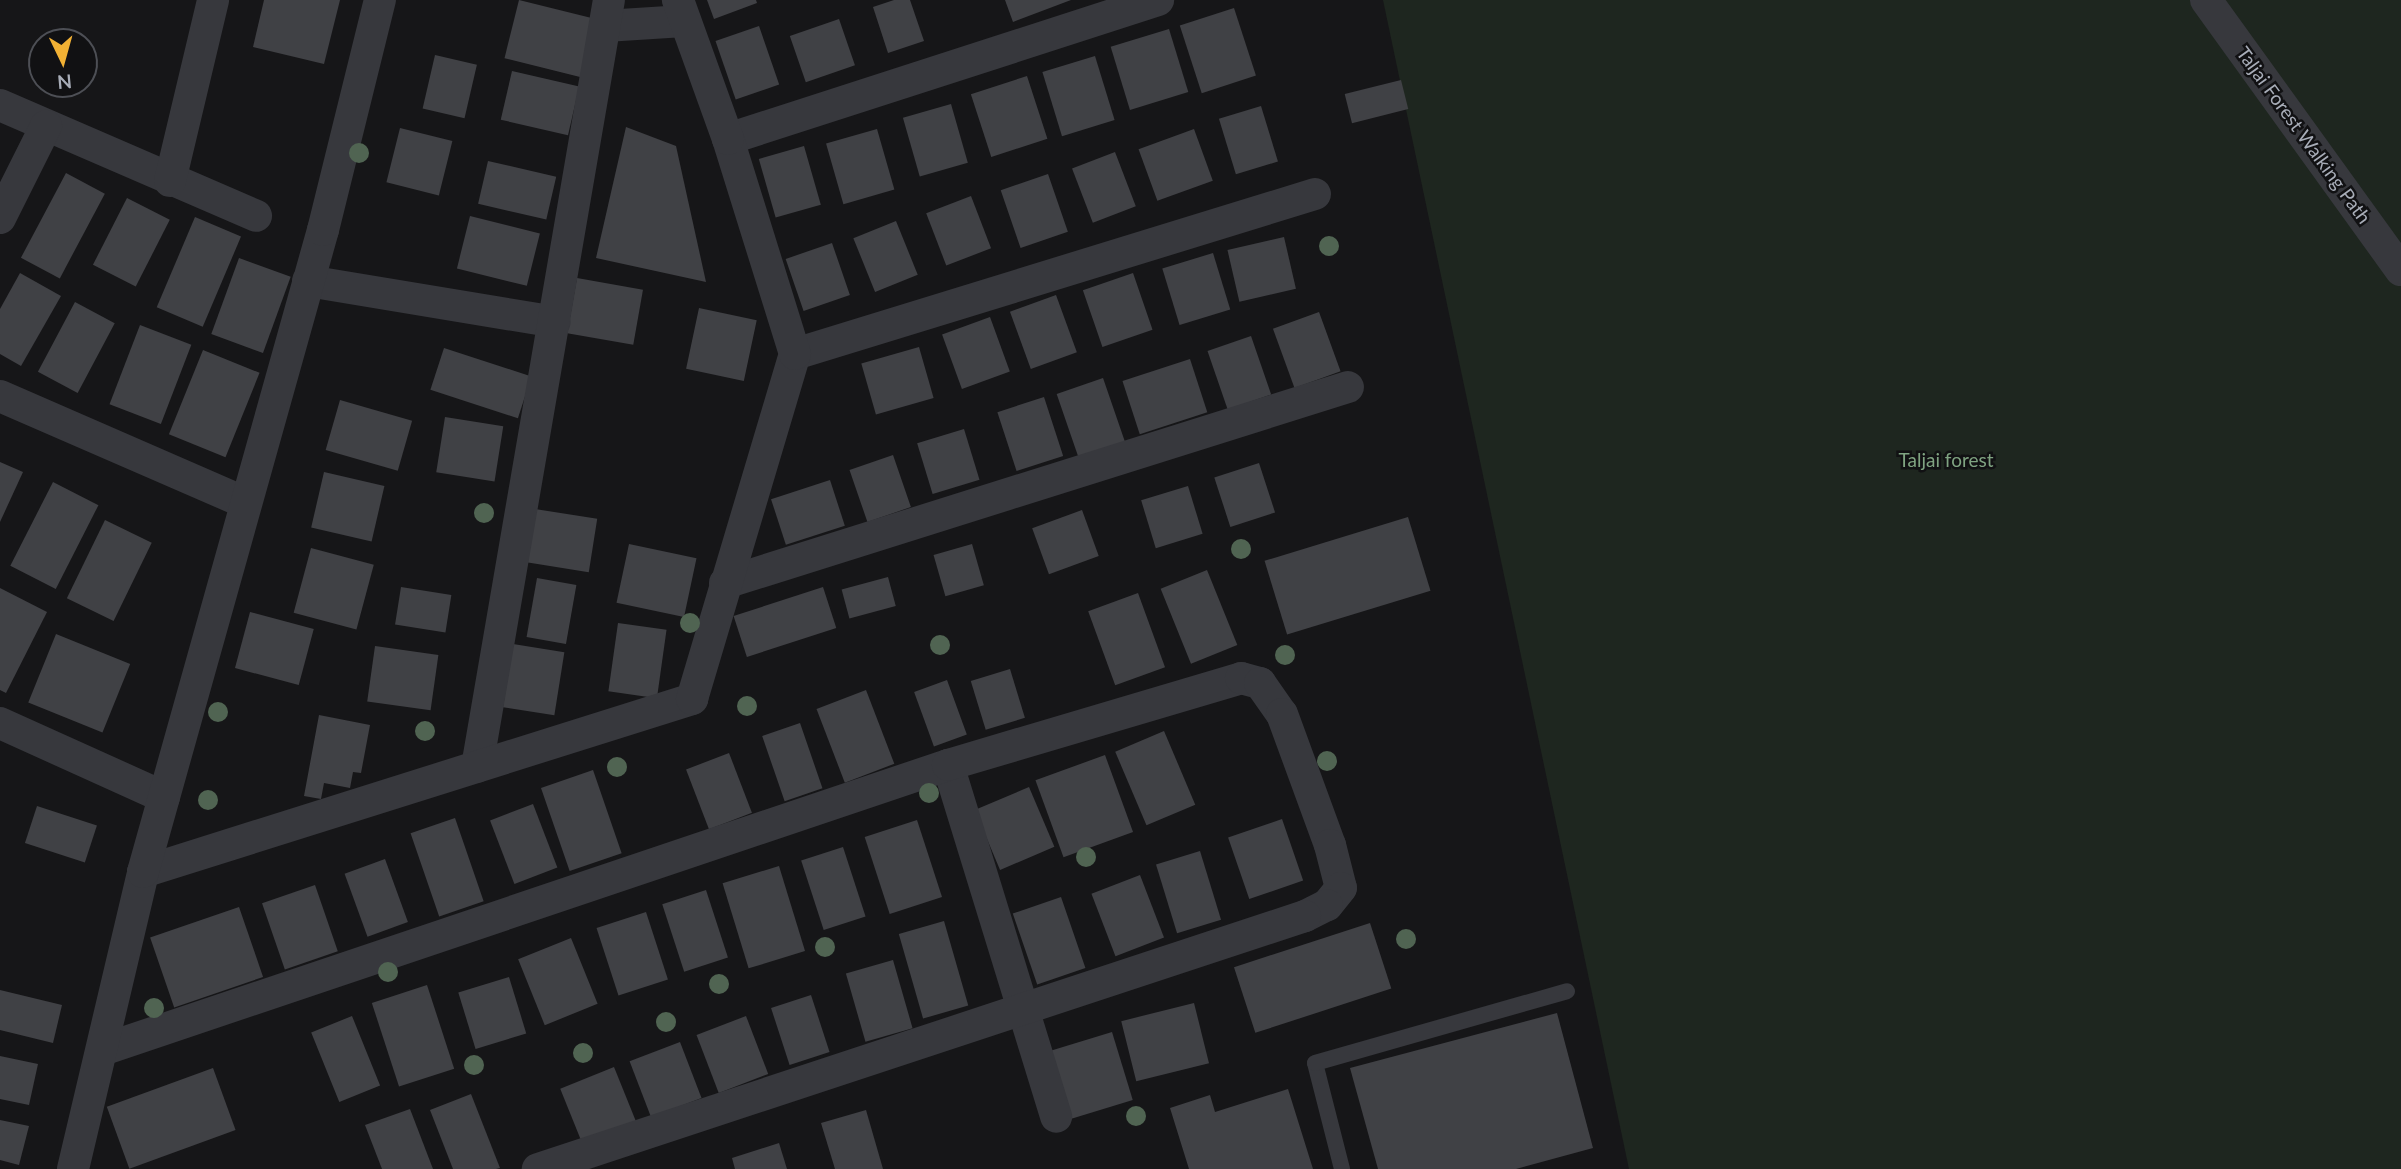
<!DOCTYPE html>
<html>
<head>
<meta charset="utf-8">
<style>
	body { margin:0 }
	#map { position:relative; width:2401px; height:1169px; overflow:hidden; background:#161618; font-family:Lato,sans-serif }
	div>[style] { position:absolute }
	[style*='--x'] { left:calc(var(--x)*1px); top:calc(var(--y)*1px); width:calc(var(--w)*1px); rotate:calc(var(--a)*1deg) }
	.green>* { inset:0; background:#1e261f }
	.building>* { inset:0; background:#404145; transform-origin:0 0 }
	.lane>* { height:16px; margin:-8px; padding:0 8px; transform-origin:8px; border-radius:8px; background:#37383d }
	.street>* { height:32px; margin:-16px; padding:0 16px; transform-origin:16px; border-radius:16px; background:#37383d }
	.trees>* { width:20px; height:20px; margin:-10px; border-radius:50%; background:#506452 }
	span { translate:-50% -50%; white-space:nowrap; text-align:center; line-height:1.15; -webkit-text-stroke:5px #111113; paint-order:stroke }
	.street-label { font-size:19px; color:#a8adb8 }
	.park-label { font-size:19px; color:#7fa381 }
	.north { position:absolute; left:28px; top:28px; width:70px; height:70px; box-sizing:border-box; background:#111113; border:2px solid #4d4f55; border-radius:50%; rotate:175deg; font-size:19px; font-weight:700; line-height:28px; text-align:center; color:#a8adb8 }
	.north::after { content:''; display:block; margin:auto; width:24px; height:32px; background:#f2b134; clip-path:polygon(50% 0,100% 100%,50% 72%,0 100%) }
</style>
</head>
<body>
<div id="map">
	<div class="green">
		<div style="clip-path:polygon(1383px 0,2401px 0,2401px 1169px,1629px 1169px)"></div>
	</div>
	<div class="building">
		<div style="clip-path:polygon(264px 0,340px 0,324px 64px,253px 47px)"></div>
		<div style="left:519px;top:0;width:81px;height:60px;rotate:14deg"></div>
		<div style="clip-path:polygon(707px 0,756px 0,757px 3px,714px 19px)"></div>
		<div style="clip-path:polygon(894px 0,910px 0,924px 41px,888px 53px,873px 7px)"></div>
		<div style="clip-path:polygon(1005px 0,1071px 0,1013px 22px)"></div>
		<div style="left:1234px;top:8px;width:71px;height:57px;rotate:72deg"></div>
		<div style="left:839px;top:19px;width:49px;height:52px;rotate:71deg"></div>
		<div style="left:759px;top:26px;width:62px;height:46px;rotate:71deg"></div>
		<div style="left:1169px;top:29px;width:66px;height:61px;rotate:73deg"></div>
		<div style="left:435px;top:55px;width:43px;height:55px;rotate:13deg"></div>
		<div style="left:1095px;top:56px;width:67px;height:55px;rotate:73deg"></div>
		<div style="left:512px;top:71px;width:69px;height:50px;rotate:13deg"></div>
		<div style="left:1027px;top:76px;width:66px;height:59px;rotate:72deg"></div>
		<div style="left:1401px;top:80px;width:30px;height:58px;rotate:76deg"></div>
		<div style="left:951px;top:104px;width:61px;height:50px;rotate:74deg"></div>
		<div style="left:1261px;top:106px;width:58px;height:44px;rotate:73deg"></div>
		<div style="clip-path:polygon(626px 127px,676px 146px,706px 282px,596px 258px)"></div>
		<div style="left:400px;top:128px;width:54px;height:56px;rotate:14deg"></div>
		<div style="left:877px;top:129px;width:63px;height:53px;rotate:74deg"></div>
		<div style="left:1194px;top:129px;width:55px;height:59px;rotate:70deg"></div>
		<div style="left:804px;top:146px;width:61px;height:47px;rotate:74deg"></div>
		<div style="left:1115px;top:152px;width:58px;height:46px;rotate:69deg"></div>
		<div style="left:488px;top:161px;width:70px;height:44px;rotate:13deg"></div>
		<div style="left:66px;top:173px;width:44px;height:96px;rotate:28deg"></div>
		<div style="left:1048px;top:174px;width:61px;height:50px;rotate:71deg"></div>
		<div style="left:971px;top:196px;width:56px;height:48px;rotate:69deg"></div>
		<div style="left:127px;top:198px;width:48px;height:75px;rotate:27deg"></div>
		<div style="left:470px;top:216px;width:72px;height:54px;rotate:14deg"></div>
		<div style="left:195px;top:217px;width:50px;height:98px;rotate:23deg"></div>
		<div style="left:896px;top:221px;width:58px;height:46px;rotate:68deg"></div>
		<div style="left:1284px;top:237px;width:53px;height:58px;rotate:77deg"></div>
		<div style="left:832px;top:243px;width:55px;height:49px;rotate:71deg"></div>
		<div style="left:1213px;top:253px;width:59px;height:53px;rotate:73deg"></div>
		<div style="left:239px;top:258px;width:55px;height:81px;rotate:20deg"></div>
		<div style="clip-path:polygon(20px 273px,61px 296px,21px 366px,0 354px,0 309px)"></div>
		<div style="left:1133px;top:273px;width:60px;height:53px;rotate:71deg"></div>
		<div style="left:577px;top:278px;width:67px;height:56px;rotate:10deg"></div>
		<div style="left:1056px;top:295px;width:61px;height:49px;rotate:70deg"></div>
		<div style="left:75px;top:302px;width:45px;height:79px;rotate:28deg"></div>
		<div style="left:699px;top:308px;width:59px;height:62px;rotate:12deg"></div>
		<div style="left:1319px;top:312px;width:63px;height:49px;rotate:70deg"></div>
		<div style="left:990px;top:317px;width:58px;height:51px;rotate:70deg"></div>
		<div style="left:140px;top:325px;width:55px;height:85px;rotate:21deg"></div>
		<div style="left:1251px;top:336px;width:62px;height:46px;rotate:71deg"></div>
		<div style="left:919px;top:347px;width:53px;height:60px;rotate:74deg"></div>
		<div style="left:444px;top:348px;width:92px;height:44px;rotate:18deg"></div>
		<div style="left:203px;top:350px;width:61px;height:91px;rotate:22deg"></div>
		<div style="left:1190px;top:359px;width:56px;height:71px;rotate:72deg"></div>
		<div style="left:1103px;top:378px;width:69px;height:49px;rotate:71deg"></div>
		<div style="left:1044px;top:397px;width:62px;height:49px;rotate:72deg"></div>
		<div style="left:340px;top:400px;width:75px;height:52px;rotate:16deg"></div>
		<div style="left:445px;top:417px;width:59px;height:56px;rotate:9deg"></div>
		<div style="left:964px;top:429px;width:53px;height:49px;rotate:73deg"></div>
		<div style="left:893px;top:455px;width:55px;height:46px;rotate:71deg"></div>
		<div style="clip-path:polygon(0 462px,23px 472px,0 522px)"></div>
		<div style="left:1259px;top:463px;width:52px;height:47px;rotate:72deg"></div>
		<div style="left:324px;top:472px;width:62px;height:57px;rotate:13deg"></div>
		<div style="left:830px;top:480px;width:48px;height:62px;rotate:72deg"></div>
		<div style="left:53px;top:482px;width:51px;height:94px;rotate:27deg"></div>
		<div style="left:1188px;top:486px;width:50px;height:49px;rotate:73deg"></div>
		<div style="left:535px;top:509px;width:63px;height:54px;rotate:9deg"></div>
		<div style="left:1082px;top:510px;width:49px;height:53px;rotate:70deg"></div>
		<div style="left:1408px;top:517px;width:77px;height:150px;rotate:73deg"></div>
		<div style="left:105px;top:520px;width:52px;height:87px;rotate:26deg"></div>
		<div style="left:629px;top:544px;width:69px;height:60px;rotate:12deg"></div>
		<div style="left:972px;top:544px;width:43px;height:40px;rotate:74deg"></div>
		<div style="left:311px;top:548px;width:65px;height:67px;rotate:15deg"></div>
		<div style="left:1207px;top:570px;width:81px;height:50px;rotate:68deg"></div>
		<div style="left:888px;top:577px;width:30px;height:48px;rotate:75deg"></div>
		<div style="left:537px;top:578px;width:40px;height:60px;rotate:10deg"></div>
		<div style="left:401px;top:587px;width:51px;height:38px;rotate:9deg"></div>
		<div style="left:823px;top:587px;width:43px;height:94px;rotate:72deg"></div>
		<div style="clip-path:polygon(0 588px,47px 612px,6px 693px,0 690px)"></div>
		<div style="left:1138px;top:593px;width:79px;height:53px;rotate:70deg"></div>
		<div style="left:250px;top:612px;width:66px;height:58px;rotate:15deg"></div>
		<div style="left:618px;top:623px;width:49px;height:69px;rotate:8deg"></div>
		<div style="left:56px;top:634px;width:80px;height:74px;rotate:22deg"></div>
		<div style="left:513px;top:644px;width:52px;height:64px;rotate:9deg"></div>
		<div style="left:375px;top:646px;width:64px;height:56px;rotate:8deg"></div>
		<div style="left:1010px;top:669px;width:51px;height:41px;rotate:73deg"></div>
		<div style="left:947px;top:680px;width:58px;height:35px;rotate:70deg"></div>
		<div style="left:866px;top:690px;width:79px;height:53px;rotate:69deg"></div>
		<div style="clip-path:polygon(319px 715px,370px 725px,361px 773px,353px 772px,350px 788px,324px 783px,321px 799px,304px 796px)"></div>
		<div style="left:800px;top:723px;width:69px;height:40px;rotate:71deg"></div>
		<div style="left:1164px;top:731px;width:80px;height:53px;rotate:67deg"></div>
		<div style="left:729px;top:753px;width:64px;height:46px;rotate:69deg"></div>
		<div style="left:1105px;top:755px;width:82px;height:74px;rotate:70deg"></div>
		<div style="left:593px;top:770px;width:88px;height:55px;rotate:71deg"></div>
		<div style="left:1029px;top:787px;width:65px;height:59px;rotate:67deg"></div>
		<div style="left:533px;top:804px;width:68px;height:46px;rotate:69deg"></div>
		<div style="left:37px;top:806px;width:63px;height:39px;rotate:18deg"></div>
		<div style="left:455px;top:818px;width:88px;height:47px;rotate:71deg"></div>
		<div style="left:1282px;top:819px;width:65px;height:57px;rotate:71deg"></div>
		<div style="left:917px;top:820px;width:81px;height:55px;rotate:72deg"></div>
		<div style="left:843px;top:847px;width:73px;height:44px;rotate:72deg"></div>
		<div style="left:1200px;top:851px;width:72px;height:46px;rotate:73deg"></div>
		<div style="left:385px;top:859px;width:67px;height:43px;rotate:70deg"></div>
		<div style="left:779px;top:866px;width:89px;height:59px;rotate:73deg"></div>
		<div style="left:1140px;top:875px;width:67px;height:52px;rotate:69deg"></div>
		<div style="left:315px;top:885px;width:70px;height:56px;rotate:71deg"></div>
		<div style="left:706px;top:890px;width:71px;height:46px;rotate:72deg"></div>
		<div style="left:1061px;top:897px;width:75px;height:51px;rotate:71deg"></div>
		<div style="left:239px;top:907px;width:74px;height:94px;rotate:71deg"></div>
		<div style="left:646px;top:912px;width:71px;height:52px;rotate:72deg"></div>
		<div style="left:944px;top:921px;width:88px;height:47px;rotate:74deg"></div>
		<div style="left:1370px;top:923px;width:69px;height:143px;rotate:72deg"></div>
		<div style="left:571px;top:938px;width:71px;height:57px;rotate:68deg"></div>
		<div style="left:893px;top:960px;width:71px;height:49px;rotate:74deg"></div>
		<div style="left:509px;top:977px;width:59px;height:53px;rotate:73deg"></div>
		<div style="left:427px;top:985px;width:88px;height:58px;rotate:72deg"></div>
		<div style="clip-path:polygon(0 990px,62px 1005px,53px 1043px,0 1030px)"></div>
		<div style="left:811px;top:995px;width:60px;height:42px;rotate:72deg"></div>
		<div style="left:1194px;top:1003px;width:62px;height:75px;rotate:76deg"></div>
		<div style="clip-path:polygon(1557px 1013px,1593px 1148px,1516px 1169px,1378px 1169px,1350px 1068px)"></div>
		<div style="left:352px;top:1016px;width:75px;height:44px;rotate:68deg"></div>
		<div style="left:746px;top:1016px;width:62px;height:53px;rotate:69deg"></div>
		<div style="left:1112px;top:1032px;width:71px;height:65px;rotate:73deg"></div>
		<div style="left:680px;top:1042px;width:60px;height:54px;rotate:69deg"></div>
		<div style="clip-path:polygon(0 1056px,38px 1064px,29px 1105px,0 1099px)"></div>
		<div style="left:614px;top:1067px;width:59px;height:58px;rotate:68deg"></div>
		<div style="left:213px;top:1068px;width:66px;height:113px;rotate:70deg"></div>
		<div style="clip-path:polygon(1288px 1089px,1313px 1169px,1189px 1169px,1170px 1108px,1210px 1095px,1215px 1112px)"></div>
		<div style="clip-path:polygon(471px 1094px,500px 1168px,496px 1169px,453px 1169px,430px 1110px)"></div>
		<div style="clip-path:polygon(410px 1109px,433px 1169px,382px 1169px,365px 1125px)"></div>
		<div style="clip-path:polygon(866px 1110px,883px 1169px,835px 1169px,821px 1123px)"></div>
		<div style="clip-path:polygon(0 1120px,29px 1126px,19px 1165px,0 1160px)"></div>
		<div style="clip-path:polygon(779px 1143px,787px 1169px,735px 1169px,732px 1158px)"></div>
	</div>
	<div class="lane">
		<div style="--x:1342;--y:1169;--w:109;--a:-104.3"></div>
		<div style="--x:1315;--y:1063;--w:262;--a:-15.9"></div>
	</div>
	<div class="street">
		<div style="--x:2206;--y:0;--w:333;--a:54.2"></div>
		<div style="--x:605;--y:26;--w:79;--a:-3.6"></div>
		<div style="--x:0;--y:105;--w:279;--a:23.4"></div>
		<div style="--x:728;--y:139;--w:452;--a:-17.9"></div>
		<div style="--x:170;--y:181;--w:186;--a:-76.6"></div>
		<div style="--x:0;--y:218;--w:103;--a:-63.4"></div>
		<div style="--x:308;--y:281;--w:250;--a:9.4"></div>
		<div style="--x:795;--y:354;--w:544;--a:-17.1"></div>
		<div style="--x:0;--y:396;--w:266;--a:23.5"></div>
		<div style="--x:725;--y:583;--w:653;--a:-17.46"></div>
		<div style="--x:0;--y:723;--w:180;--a:24.3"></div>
		<div style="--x:948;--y:765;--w:368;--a:72.9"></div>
		<div style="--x:477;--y:767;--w:778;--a:-80.24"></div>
		<div style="--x:143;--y:872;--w:576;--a:-17.49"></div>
		<div style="--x:692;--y:699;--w:360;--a:-73.4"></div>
		<div style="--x:795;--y:354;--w:225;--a:-107.3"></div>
		<div style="--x:728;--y:139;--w:148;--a:-109.8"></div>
		<div style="--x:102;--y:1050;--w:893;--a:-18.62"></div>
		<div style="--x:948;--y:765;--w:306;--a:-16.5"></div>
		<div style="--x:1241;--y:678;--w:20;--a:15"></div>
		<div style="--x:1260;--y:683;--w:38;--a:55"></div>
		<div style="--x:1282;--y:714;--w:140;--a:69.9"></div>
		<div style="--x:1330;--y:845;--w:44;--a:75.7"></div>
		<div style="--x:1341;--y:888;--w:22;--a:129"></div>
		<div style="--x:1327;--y:905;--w:25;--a:153"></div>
		<div style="--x:1305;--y:916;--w:808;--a:161.74"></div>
		<div style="--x:73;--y:1169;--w:305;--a:-76.7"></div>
		<div style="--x:143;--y:872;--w:667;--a:-74.34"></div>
		<div style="--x:323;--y:230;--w:237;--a:-76.1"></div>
	</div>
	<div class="trees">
		<div style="left:359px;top:153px"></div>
		<div style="left:1329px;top:246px"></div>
		<div style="left:484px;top:513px"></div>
		<div style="left:1241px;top:549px"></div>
		<div style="left:690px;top:623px"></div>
		<div style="left:940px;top:645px"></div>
		<div style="left:1285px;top:655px"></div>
		<div style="left:747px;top:706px"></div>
		<div style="left:218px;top:712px"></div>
		<div style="left:425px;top:731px"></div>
		<div style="left:1327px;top:761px"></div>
		<div style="left:617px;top:767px"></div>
		<div style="left:929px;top:793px"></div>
		<div style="left:208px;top:800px"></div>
		<div style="left:1086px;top:857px"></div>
		<div style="left:1406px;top:939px"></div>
		<div style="left:825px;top:947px"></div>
		<div style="left:388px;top:972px"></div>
		<div style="left:719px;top:984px"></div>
		<div style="left:154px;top:1008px"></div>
		<div style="left:666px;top:1022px"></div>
		<div style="left:583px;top:1053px"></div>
		<div style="left:474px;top:1065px"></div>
		<div style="left:1136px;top:1116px"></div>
	</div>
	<div class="street-label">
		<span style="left:2304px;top:135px;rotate:54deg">Taljai Forest Walking Path</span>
	</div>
	<div class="park-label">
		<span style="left:1946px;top:460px">Taljai forest</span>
	</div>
	<div class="north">N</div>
</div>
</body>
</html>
